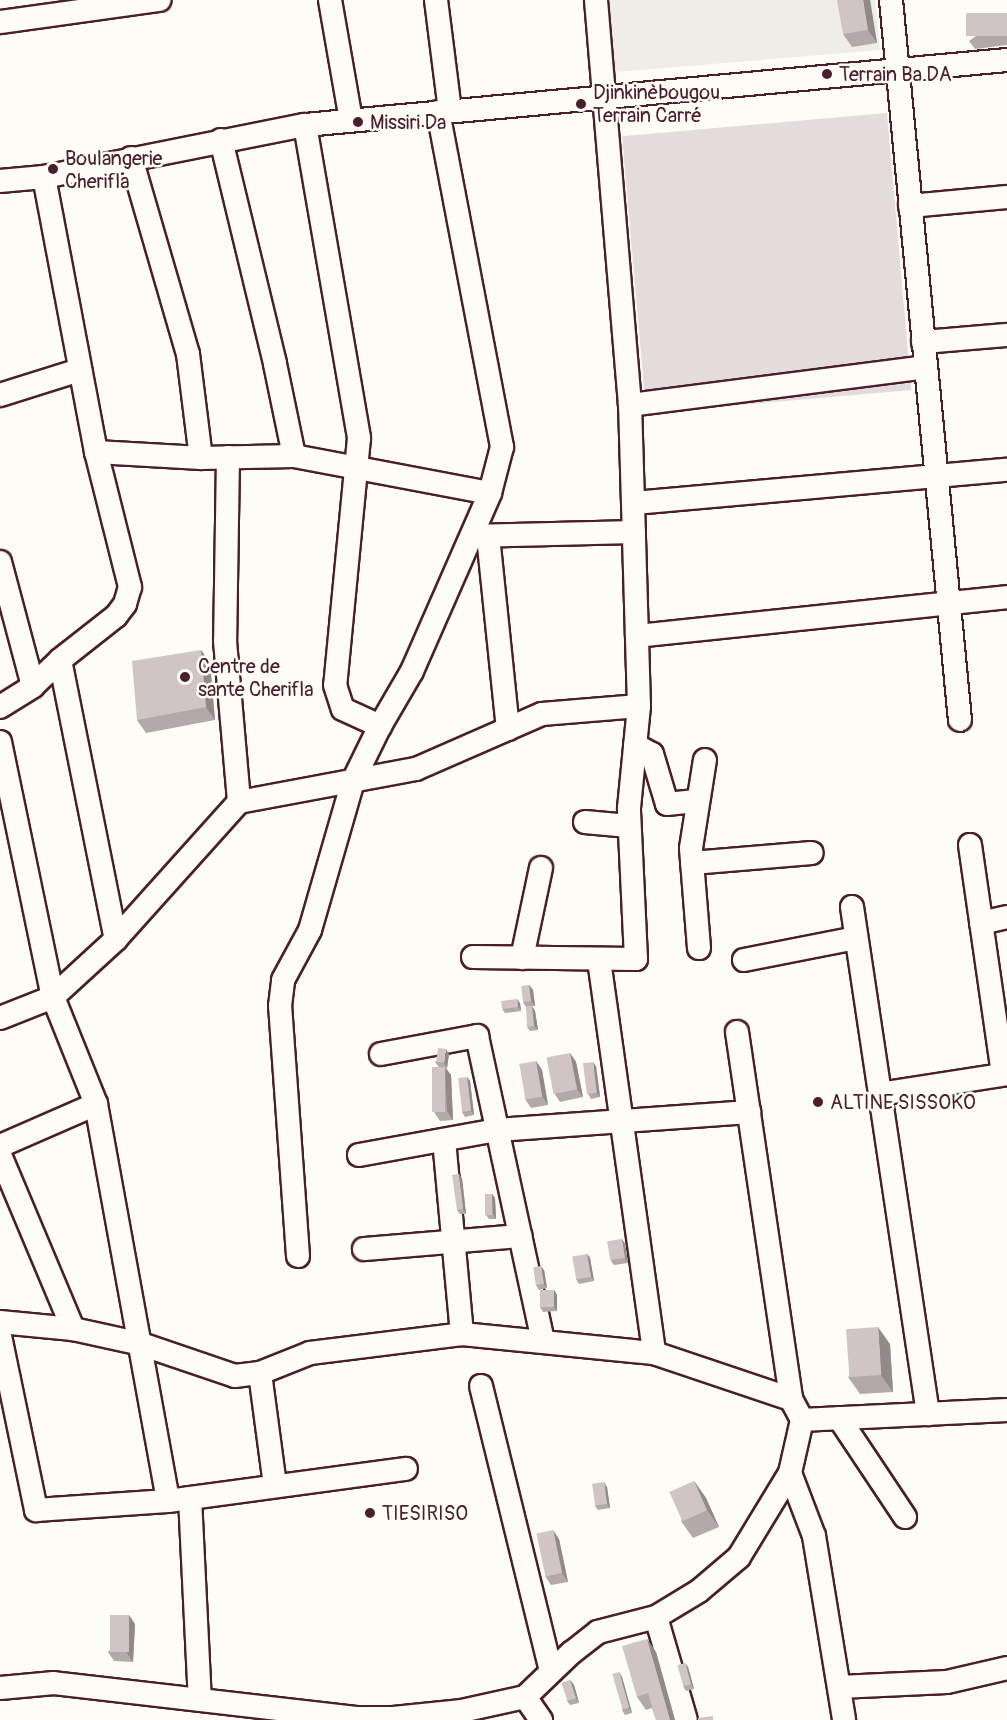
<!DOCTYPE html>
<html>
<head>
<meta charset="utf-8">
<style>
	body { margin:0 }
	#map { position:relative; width:1007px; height:1720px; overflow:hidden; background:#fdfcf7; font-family:Pangolin,sans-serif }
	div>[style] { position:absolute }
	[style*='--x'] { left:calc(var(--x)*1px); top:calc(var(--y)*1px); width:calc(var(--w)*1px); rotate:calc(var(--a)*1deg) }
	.built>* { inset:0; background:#f0ece8 }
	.green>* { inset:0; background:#e3dcda; transform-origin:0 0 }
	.roads { filter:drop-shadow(2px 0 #4a1f2b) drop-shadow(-2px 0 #4a1f2b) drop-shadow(0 2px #4a1f2b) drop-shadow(0 -2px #4a1f2b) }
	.minor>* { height:22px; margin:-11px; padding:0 11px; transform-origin:11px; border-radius:11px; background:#fdfcf7 }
	.wall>* { inset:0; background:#b3a9a9 }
	.shaded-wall>* { inset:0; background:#928a89 }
	.building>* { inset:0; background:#d0c5c4; transform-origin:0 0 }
	.dots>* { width:16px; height:16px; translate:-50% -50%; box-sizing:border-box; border:3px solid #fdfcf7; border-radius:50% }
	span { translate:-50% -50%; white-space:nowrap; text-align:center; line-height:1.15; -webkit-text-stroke:5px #fdfcf7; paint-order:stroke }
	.poi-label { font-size:20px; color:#4a1f2b }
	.left { translate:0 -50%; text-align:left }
</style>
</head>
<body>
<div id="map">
	<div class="built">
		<div style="clip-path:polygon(608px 0,875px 0,880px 50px,615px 72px)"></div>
	</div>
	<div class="green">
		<div style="left:887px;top:113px;width:278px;height:266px;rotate:85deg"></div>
	</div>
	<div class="roads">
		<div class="minor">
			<div style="--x:330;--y:0;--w:122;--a:80.1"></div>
			<div style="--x:436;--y:0;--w:112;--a:82.8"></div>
			<div style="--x:891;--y:0;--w:723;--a:84.53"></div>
			<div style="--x:0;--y:22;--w:161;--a:-7.9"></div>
			<div style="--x:305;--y:125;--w:318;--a:80.2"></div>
			<div style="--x:359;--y:438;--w:248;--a:95.5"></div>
			<div style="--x:335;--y:685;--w:25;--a:72"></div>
			<div style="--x:343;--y:709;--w:41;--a:24.7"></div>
			<div style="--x:221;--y:140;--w:230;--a:76.4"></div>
			<div style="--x:275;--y:364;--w:94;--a:78.3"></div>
			<div style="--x:131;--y:158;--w:204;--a:73.8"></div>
			<div style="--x:188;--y:354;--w:105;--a:82.9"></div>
			<div style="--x:0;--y:181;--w:44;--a:-5.2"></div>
			<div style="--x:44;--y:177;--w:266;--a:-11.3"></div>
			<div style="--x:305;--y:125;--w:705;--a:-5.29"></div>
			<div style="--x:910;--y:206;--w:97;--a:-5.3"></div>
			<div style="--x:923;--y:342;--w:84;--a:-4.8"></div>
			<div style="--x:0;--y:395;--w:84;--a:-17.4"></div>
			<div style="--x:630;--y:405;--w:298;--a:-7.3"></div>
			<div style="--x:96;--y:452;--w:105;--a:3.3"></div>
			<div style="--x:201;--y:458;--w:93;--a:-1.2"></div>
			<div style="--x:294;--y:456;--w:199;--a:10.7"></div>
			<div style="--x:490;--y:493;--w:48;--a:-75.4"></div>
			<div style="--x:502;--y:447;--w:341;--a:-100.8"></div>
			<div style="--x:228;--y:457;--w:184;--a:90.9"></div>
			<div style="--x:225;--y:641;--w:162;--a:85"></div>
			<div style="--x:634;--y:503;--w:374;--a:-5.1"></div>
			<div style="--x:472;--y:536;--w:162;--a:-1.4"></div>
			<div style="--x:488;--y:536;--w:194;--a:84.1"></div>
			<div style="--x:0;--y:562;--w:128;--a:75.1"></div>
			<div style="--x:637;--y:636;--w:372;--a:-6"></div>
			<div style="--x:60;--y:660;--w:285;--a:78.7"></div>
			<div style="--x:0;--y:707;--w:39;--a:-32"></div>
			<div style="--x:33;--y:686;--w:37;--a:-44"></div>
			<div style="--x:60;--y:660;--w:71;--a:-38.2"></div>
			<div style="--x:116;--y:616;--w:15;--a:-53"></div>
			<div style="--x:125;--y:604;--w:18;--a:-74"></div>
			<div style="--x:130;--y:587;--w:139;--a:-104.1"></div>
			<div style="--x:96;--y:452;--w:280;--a:-100.7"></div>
			<div style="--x:0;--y:742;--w:260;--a:78.3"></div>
			<div style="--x:53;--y:997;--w:115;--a:68.1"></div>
			<div style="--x:96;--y:1104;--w:403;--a:79.7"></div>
			<div style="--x:635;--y:745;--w:19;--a:28"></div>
			<div style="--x:652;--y:754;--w:52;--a:73.3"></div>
			<div style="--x:667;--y:804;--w:31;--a:-6"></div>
			<div style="--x:585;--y:822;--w:44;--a:5.2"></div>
			<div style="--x:970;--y:845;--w:231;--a:81.8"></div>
			<div style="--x:692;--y:863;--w:120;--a:-4.8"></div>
			<div style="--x:852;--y:907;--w:513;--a:81.47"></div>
			<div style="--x:981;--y:923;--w:27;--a:-13"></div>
			<div style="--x:699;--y:948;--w:100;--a:-94.6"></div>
			<div style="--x:691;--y:848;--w:89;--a:-81"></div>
			<div style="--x:473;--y:957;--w:163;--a:0.7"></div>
			<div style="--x:636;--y:959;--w:151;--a:-92.7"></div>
			<div style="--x:629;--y:808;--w:102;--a:-84.4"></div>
			<div style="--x:639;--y:706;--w:301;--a:-91.7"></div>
			<div style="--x:630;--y:405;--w:406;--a:-94.8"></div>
			<div style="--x:522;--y:958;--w:92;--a:-78.1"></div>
			<div style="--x:599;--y:960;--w:397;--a:82"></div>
			<div style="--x:744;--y:960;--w:114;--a:-11.1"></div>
			<div style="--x:0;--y:1018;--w:57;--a:-21.6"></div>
			<div style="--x:53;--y:997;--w:86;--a:-42.6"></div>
			<div style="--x:116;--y:939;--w:184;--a:-48.1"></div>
			<div style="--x:239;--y:802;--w:180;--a:-10.6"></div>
			<div style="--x:416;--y:769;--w:137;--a:-23.6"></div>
			<div style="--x:542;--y:714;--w:97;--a:-4.7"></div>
			<div style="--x:737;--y:1032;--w:371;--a:81.6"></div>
			<div style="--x:381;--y:1054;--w:98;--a:-10.6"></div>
			<div style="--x:477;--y:1036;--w:313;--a:77.8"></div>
			<div style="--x:880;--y:1094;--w:129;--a:-8.9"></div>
			<div style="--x:444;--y:1140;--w:195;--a:84.7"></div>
			<div style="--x:0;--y:1146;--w:105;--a:-23.6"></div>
			<div style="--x:0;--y:1155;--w:189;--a:67.2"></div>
			<div style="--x:359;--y:1155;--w:140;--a:-10.3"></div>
			<div style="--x:497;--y:1130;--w:253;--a:-4.1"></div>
			<div style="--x:364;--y:1249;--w:157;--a:-4.8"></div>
			<div style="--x:298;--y:1256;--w:251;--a:-94.1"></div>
			<div style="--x:280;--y:1006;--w:26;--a:-83"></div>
			<div style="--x:283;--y:980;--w:57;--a:-61.6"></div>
			<div style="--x:310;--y:930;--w:155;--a:-73.9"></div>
			<div style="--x:353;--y:781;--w:61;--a:-63.9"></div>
			<div style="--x:380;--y:726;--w:64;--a:-59.8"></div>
			<div style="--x:412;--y:671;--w:194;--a:-66.3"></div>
			<div style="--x:0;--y:1322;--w:73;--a:5.5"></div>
			<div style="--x:73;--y:1329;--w:70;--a:12.4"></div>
			<div style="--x:141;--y:1344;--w:99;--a:18.8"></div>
			<div style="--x:235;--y:1376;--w:25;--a:-7"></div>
			<div style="--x:260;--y:1373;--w:54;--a:-21.8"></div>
			<div style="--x:310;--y:1353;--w:153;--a:-7.1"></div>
			<div style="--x:462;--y:1334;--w:193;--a:5.7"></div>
			<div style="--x:654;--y:1353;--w:145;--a:18.6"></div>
			<div style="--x:791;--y:1399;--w:24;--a:62"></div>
			<div style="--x:802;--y:1420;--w:54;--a:102.8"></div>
			<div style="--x:790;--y:1473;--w:98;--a:121.3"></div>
			<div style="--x:739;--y:1557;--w:52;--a:139.6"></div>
			<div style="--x:699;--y:1591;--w:50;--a:148.8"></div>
			<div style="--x:656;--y:1617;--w:60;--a:165.5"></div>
			<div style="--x:598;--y:1632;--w:33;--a:142"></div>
			<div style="--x:572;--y:1652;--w:65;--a:136.2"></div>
			<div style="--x:525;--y:1697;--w:65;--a:167.5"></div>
			<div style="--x:462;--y:1711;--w:69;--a:174.2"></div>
			<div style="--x:393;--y:1718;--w:37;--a:180"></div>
			<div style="--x:356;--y:1718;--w:304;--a:-173.4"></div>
			<div style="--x:54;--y:1683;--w:54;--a:174.7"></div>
			<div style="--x:0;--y:1336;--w:178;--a:78.3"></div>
			<div style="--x:36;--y:1510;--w:132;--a:-3.9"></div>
			<div style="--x:168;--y:1501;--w:240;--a:-7.7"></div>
			<div style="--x:260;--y:1373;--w:114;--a:82.4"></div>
			<div style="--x:481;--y:1386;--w:294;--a:76.2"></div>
			<div style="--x:839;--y:1418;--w:119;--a:56.3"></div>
			<div style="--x:802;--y:1420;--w:205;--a:-2.8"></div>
			<div style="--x:790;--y:1473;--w:67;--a:69.1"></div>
			<div style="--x:814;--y:1536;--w:186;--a:80.7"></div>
			<div style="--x:190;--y:1498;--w:202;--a:87.2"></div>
			<div style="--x:656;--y:1617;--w:107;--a:73.8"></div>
			<div style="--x:839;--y:1687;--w:108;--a:-2.7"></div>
			<div style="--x:947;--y:1682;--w:62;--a:-13.1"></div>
			<div style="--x:525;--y:1697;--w:28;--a:55"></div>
		</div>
	</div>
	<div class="wall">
		<div style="clip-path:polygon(870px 0,877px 43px,852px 47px,843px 34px)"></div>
		<div style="clip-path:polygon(1007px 13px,1007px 45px,975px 49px,969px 41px)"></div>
		<div style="clip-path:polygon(201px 650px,210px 663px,215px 720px,146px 733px,137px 720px)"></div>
		<div style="clip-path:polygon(529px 985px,533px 990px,535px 1006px,526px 1007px,523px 1002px)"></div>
		<div style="clip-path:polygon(520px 1003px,521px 1011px,505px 1013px,502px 1009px)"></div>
		<div style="clip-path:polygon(532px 1006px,535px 1011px,538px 1030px,530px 1031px,527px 1027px)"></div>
		<div style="clip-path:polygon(570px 1053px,576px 1062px,583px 1097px,560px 1102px,554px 1093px)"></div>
		<div style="clip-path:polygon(449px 1054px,447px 1068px,445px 1068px,451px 1075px,453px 1120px,440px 1121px,434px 1112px,439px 1067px,435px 1062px)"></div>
		<div style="clip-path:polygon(536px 1061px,542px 1070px,548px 1105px,531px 1108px,525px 1099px)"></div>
		<div style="clip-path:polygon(596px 1066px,600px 1097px,591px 1099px,588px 1094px)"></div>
		<div style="clip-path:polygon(467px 1077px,470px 1081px,474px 1115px,465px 1117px,462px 1112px)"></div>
		<div style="clip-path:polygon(462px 1178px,466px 1214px,460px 1214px,457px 1210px)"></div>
		<div style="clip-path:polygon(492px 1194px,495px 1198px,496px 1219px,489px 1219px,486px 1215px)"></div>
		<div style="clip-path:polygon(622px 1239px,625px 1244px,628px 1263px,614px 1265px,611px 1261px)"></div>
		<div style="clip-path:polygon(587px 1254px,590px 1258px,594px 1281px,579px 1284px,576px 1279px)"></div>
		<div style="clip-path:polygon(544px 1270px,547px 1288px,539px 1290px,536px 1285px)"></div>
		<div style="clip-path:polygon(554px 1290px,557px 1295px,557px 1311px,543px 1312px,540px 1307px)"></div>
		<div style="clip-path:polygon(890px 1344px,893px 1392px,860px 1394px,848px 1377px)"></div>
		<div style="clip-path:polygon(694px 1481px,706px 1498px,719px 1527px,693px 1538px,681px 1521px)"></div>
		<div style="clip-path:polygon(607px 1487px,610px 1508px,598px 1510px,595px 1506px)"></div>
		<div style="clip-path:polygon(559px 1539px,568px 1582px,551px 1585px,545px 1576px)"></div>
		<div style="clip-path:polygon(135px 1624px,133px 1662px,114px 1661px,108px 1652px)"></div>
		<div style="clip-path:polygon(647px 1639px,656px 1652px,675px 1720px,656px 1720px,652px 1708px,646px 1710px,637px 1697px)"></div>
		<div style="clip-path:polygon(688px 1667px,694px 1689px,686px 1691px,683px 1686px)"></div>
		<div style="clip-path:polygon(622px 1677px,632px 1713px,625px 1715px,622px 1710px)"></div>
		<div style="clip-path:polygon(570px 1680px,574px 1685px,579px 1703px,570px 1705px,567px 1701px)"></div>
	</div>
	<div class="shaded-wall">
		<div style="clip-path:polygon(863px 0,870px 0,877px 43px,868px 30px)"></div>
		<div style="clip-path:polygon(201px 650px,210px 663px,215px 720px,206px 707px)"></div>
		<div style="clip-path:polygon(529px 985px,533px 990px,535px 1006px,531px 1001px)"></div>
		<div style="clip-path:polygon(517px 999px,520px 1003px,521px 1011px,518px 1007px)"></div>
		<div style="clip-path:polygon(532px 1006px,535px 1011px,538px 1030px,534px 1026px)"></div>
		<div style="clip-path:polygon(446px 1049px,449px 1054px,447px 1068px,444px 1063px)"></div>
		<div style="clip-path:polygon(570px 1053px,576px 1062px,583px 1097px,577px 1089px)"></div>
		<div style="clip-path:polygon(536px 1061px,542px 1070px,548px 1105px,542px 1096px)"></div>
		<div style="clip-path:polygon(593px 1062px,596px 1066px,600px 1097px,597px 1093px)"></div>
		<div style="clip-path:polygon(445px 1067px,451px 1075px,453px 1120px,447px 1111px)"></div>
		<div style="clip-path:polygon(467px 1077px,470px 1081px,474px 1115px,471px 1111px)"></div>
		<div style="clip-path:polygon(459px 1174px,462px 1178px,466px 1214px,463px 1209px)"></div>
		<div style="clip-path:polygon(492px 1194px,495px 1198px,496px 1219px,493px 1214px)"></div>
		<div style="clip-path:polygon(622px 1239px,625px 1244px,628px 1263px,625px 1258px)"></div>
		<div style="clip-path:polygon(587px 1254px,590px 1258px,594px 1281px,591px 1277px)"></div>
		<div style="clip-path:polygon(541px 1266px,544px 1270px,547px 1288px,544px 1284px)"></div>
		<div style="clip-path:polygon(554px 1290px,557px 1295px,557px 1311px,554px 1307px)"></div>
		<div style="clip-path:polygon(878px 1327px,890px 1344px,893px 1392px,881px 1375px)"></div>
		<div style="clip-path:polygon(694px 1481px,706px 1498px,719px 1527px,707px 1510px)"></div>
		<div style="clip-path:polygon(604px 1482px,607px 1487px,610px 1508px,607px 1504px)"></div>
		<div style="clip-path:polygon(553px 1530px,559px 1539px,568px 1582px,562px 1573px)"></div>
		<div style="clip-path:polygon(129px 1615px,135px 1624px,133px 1662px,127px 1653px)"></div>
		<div style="clip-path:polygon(647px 1639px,656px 1652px,675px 1720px,670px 1720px)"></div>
		<div style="clip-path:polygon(685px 1663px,688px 1667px,694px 1689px,691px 1684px)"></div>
		<div style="clip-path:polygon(619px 1672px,622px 1677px,632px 1713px,629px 1708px)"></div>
		<div style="clip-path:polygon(570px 1680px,574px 1685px,579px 1703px,576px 1698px)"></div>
	</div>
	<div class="building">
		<div style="clip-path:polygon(837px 0,863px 0,868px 30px,843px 34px)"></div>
		<div style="left:1007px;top:13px;width:23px;height:41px;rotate:90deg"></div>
		<div style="clip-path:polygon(201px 650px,206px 707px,137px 720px,132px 661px)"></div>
		<div style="left:529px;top:985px;width:16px;height:8px;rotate:83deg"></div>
		<div style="left:517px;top:999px;width:8px;height:16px;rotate:83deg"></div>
		<div style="clip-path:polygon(532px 1006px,534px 1026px,527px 1027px,526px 1007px)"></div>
		<div style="left:438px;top:1048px;width:8px;height:14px;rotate:7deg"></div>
		<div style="left:570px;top:1053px;width:37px;height:24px;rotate:79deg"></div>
		<div style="left:536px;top:1061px;width:36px;height:17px;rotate:80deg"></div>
		<div style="left:593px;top:1062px;width:31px;height:10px;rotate:83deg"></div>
		<div style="left:432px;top:1067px;width:13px;height:45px"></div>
		<div style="left:467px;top:1077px;width:34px;height:9px;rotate:83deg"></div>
		<div style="clip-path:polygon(459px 1174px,463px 1209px,457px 1210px,452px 1175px)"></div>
		<div style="left:485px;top:1194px;width:7px;height:21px"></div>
		<div style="left:622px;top:1239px;width:19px;height:15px;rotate:81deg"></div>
		<div style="left:587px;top:1254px;width:23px;height:15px;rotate:80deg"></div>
		<div style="left:541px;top:1266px;width:18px;height:8px;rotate:81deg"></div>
		<div style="left:540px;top:1290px;width:14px;height:17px"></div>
		<div style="left:878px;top:1327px;width:48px;height:32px;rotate:86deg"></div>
		<div style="left:694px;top:1481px;width:32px;height:27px;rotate:66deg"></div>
		<div style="left:604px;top:1482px;width:22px;height:12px;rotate:82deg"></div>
		<div style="left:553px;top:1530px;width:44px;height:17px;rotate:78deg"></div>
		<div style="left:110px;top:1615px;width:19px;height:37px"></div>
		<div style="clip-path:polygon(647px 1639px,670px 1720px,656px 1720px,648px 1693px,637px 1697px,622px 1646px)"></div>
		<div style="left:685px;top:1663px;width:22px;height:8px;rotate:74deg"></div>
		<div style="left:619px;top:1672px;width:37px;height:7px;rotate:74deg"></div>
		<div style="left:570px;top:1680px;width:19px;height:9px;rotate:72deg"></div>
		<div style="clip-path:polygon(713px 1716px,713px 1720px,698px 1720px,698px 1718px)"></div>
	</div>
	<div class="dots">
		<div style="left:827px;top:74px;background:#4a1f2b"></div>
		<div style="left:581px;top:104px;background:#4a1f2b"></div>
		<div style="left:358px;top:122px;background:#4a1f2b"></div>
		<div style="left:53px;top:169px;background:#4a1f2b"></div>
		<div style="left:185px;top:677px;background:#4a1f2b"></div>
		<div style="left:818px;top:1102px;background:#4a1f2b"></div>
		<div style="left:370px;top:1513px;background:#4a1f2b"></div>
	</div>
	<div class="poi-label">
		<span class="left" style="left:839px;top:74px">Terrain Ba DA</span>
		<span class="left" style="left:593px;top:104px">Djinkinèbougou<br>Terrain Carré</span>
		<span class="left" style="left:370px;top:122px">Missiri Da</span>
		<span class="left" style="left:65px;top:170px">Boulangerie<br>Cherifla</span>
		<span class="left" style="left:198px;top:678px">Centre de<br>sante Cherifla</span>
		<span class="left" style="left:830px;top:1102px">ALTINE SISSOKO</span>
		<span class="left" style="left:382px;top:1513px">TIESIRISO</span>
	</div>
</div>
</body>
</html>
